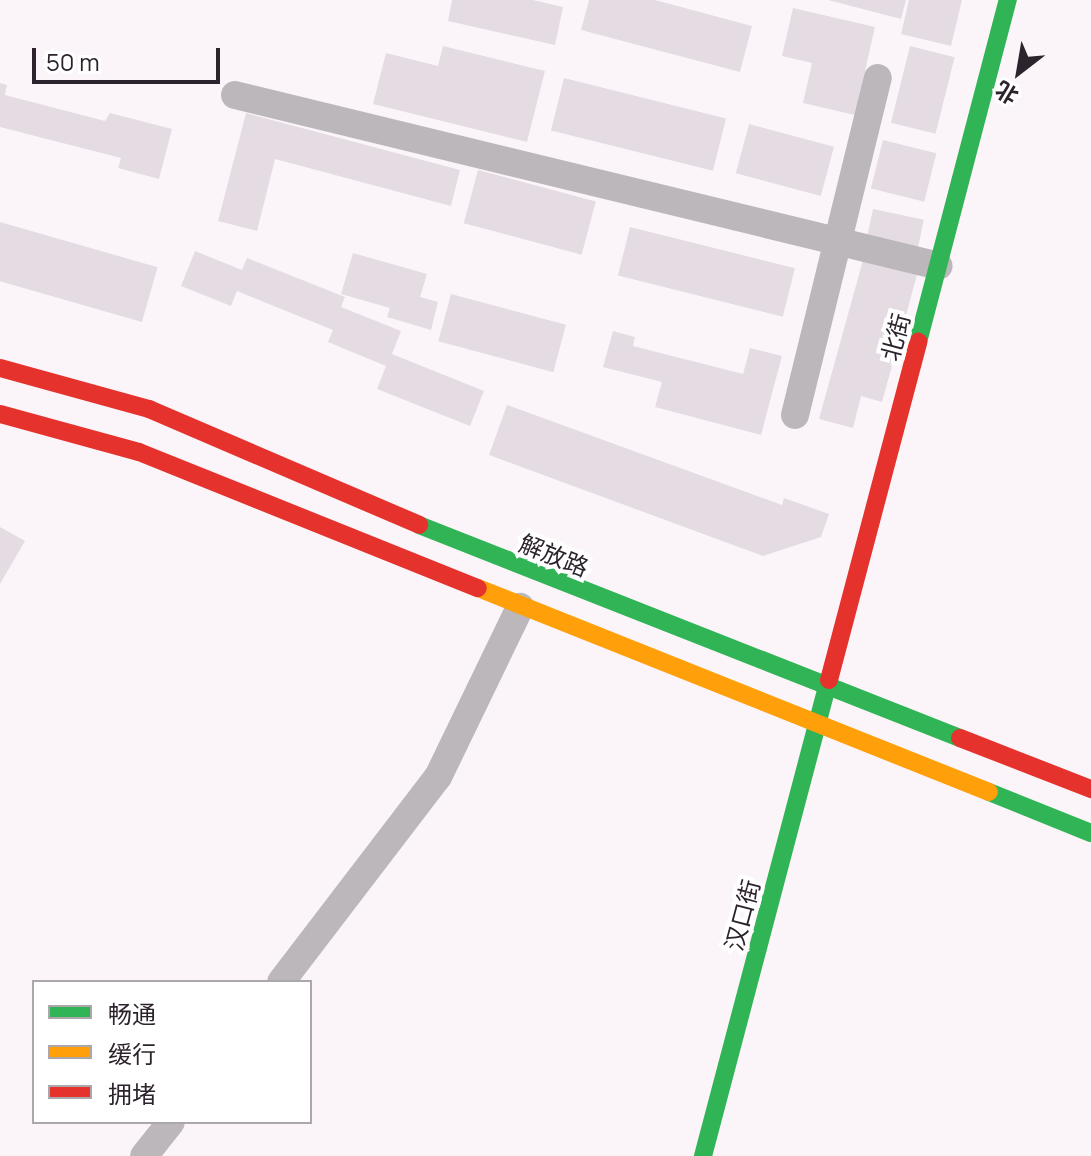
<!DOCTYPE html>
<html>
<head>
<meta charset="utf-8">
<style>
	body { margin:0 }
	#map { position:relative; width:1091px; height:1156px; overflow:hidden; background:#fbf5fa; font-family:Manrope,"Noto Sans SC",sans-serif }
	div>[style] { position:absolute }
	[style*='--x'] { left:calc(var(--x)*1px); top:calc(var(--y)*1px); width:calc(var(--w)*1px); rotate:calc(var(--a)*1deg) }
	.building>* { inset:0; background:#e5dce3; transform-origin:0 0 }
	.street>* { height:28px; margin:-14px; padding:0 14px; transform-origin:14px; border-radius:14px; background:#bbb7ba }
	.fast>* { height:18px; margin:-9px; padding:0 9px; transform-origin:9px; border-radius:9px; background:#30b455 }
	.slow>* { height:18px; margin:-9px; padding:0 9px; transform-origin:9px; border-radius:9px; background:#ff9f0a }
	.jam>* { height:18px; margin:-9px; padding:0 9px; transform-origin:9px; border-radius:9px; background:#e5322d }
	span { translate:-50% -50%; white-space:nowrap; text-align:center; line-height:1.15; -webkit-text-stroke:8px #fff; paint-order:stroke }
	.street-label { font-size:24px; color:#2d232c }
	.legend { position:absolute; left:32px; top:980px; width:280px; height:144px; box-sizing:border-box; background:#fff; border:2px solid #aba7ab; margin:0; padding:10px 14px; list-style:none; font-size:24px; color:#2d232c }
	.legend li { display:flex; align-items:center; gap:16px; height:40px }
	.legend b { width:40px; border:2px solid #aba7ab }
	.north { position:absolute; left:979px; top:32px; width:80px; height:80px; -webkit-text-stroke:6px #fff; paint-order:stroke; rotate:211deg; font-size:22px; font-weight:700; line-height:32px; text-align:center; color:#2d232c }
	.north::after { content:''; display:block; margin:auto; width:28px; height:36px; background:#2d232c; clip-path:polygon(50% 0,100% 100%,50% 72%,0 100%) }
	.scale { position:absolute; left:32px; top:48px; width:188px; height:36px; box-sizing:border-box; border:4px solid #2d232c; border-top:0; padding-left:10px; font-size:24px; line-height:28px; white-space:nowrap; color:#2d232c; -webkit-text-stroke:6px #fff; paint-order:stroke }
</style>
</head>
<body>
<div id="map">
	<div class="building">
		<div style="clip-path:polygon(452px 0,533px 0,563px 7px,555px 45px,448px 21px)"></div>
		<div style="clip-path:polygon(589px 0,655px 0,752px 26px,740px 72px,581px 30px)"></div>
		<div style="clip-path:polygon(828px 0,906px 0,901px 19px)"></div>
		<div style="clip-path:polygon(909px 0,962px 0,951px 46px,901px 34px)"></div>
		<div style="clip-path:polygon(793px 8px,875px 27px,855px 115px,803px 103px,812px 63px,782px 56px)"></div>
		<div style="clip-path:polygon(443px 46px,545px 71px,527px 142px,373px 104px,386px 53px,438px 66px)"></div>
		<div style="left:910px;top:46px;width:46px;height:79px;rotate:14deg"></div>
		<div style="left:564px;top:78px;width:167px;height:54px;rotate:14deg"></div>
		<div style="clip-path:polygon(0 83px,7px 85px,5px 95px,105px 121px,110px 113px,172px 129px,159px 179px,118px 168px,121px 158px,0 127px)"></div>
		<div style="clip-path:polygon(246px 113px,460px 170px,451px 206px,275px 159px,257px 231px,218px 221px)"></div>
		<div style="left:749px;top:124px;width:88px;height:51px;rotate:15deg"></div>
		<div style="left:883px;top:140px;width:55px;height:50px;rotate:14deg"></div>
		<div style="left:478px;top:170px;width:122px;height:55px;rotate:15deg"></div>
		<div style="left:873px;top:209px;width:52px;height:28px;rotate:12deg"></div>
		<div style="left:0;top:222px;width:164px;height:57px;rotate:16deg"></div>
		<div style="left:630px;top:227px;width:170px;height:50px;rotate:14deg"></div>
		<div style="clip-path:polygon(195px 251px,242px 270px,247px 258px,345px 297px,341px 307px,401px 331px,392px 354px,484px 391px,470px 426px,377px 389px,386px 366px,328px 342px,333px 330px,237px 291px,231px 306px,181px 286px)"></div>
		<div style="clip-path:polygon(353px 253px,427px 274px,420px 297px,438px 302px,431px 330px,387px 317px,390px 308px,341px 294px)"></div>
		<div style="clip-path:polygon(863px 260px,917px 275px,882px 402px,861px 396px,853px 428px,819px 419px)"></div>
		<div style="left:451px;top:294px;width:119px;height:49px;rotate:15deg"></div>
		<div style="clip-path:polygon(613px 331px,635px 337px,633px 346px,743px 374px,750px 348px,782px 356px,761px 435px,655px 407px,662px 382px,603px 367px)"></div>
		<div style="clip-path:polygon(507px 405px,782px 505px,784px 498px,829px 514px,821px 537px,763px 556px,489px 455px)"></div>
		<div style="clip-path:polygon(0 527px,25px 541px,0 584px)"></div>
	</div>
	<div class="street">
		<div style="--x:235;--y:95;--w:724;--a:13.65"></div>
		<div style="--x:795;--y:415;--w:347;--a:-76.2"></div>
		<div style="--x:281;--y:982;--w:258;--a:-52.6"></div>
		<div style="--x:438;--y:777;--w:189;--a:-64.2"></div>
		<div style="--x:144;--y:1156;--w:43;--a:-51.5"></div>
	</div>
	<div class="fast">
		<div style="--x:918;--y:342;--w:354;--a:-75.3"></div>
		<div style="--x:419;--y:525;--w:581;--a:21.49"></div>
		<div style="--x:989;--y:792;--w:110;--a:21.9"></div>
		<div style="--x:703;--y:1156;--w:492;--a:-75.2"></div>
	</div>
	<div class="slow">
		<div style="--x:478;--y:588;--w:550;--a:21.76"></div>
	</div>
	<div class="jam">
		<div style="--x:0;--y:368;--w:155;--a:15.4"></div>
		<div style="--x:149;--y:409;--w:294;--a:23.2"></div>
		<div style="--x:0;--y:414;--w:144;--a:15.3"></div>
		<div style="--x:139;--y:452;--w:365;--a:21.9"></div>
		<div style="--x:829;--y:680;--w:350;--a:-75.2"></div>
		<div style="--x:960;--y:738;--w:141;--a:21.3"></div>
	</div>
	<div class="street-label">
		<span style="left:895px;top:337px;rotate:-75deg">北街</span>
		<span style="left:554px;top:555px;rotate:22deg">解放路</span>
		<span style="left:742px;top:915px;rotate:-75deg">汉口街</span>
	</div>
	<ul class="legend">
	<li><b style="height:10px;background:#30b455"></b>畅通</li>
	<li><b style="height:10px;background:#ff9f0a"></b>缓行</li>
	<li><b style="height:10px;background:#e5322d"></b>拥堵</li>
	</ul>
	<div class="north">北</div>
	<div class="scale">50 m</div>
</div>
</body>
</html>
